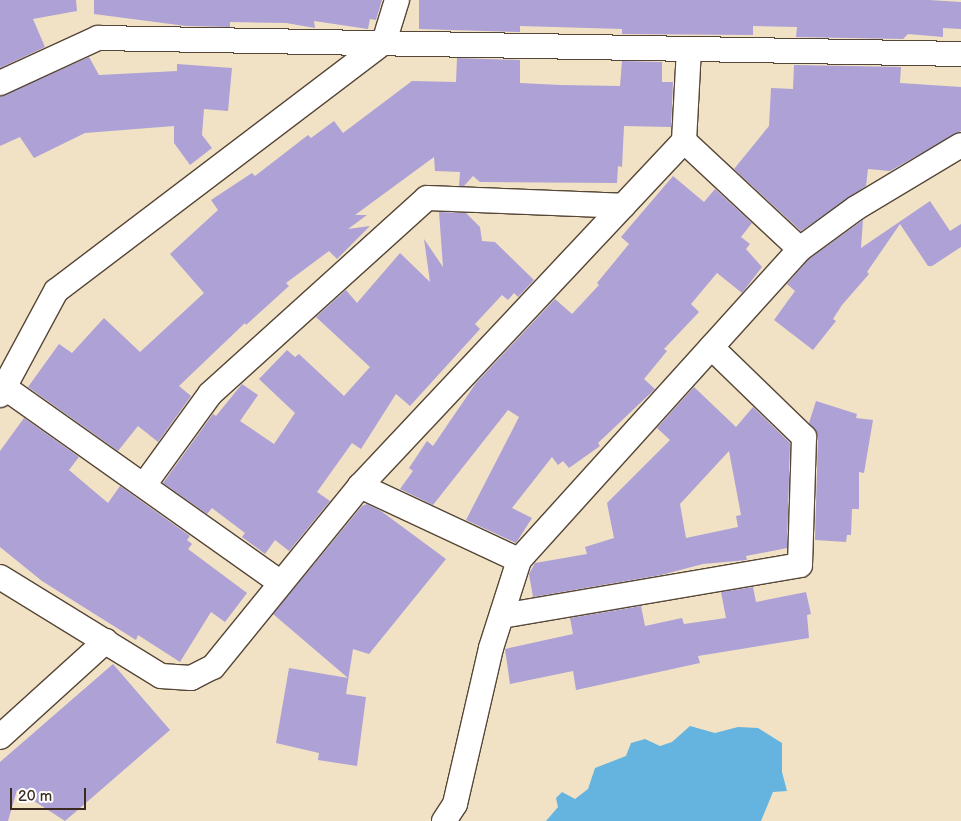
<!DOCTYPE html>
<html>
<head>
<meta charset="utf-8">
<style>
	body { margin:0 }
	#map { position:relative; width:961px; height:821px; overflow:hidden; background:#f1e2c5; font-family:"Balsamiq Sans",sans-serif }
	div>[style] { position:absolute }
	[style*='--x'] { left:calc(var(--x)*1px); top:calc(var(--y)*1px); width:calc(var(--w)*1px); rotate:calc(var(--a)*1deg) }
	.water>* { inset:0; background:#65b4e0 }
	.building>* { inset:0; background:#ada1d6 }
	.roads { filter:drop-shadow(1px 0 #564637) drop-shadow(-1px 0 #564637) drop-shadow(0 1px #564637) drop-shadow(0 -1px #564637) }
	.street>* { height:24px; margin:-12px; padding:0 12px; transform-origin:12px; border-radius:12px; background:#fff }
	span { translate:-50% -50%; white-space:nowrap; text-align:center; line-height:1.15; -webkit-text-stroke:4.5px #fff; paint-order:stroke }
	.scale { position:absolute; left:10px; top:788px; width:76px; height:22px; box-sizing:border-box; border:2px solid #3b2a1e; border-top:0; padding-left:6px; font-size:15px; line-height:18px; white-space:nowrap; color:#3b2a1e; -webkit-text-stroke:4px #fff; paint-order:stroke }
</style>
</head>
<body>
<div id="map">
	<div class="water">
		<div style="clip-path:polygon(690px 726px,715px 733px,738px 727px,758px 728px,782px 743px,782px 772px,787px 791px,773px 792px,761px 821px,546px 821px,558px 807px,556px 798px,562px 792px,575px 799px,588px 789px,595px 768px,626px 756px,631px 743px,645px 739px,660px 746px,672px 742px)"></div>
	</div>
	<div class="building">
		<div style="clip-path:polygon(0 0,76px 0,77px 11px,33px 19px,45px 47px,0 68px)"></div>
		<div style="clip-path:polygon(94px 0,382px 0,376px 20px,370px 19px,368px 29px,314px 21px,315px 28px,286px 23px,230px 22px,230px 27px,186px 26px,94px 14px)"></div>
		<div style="clip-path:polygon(419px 0,929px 0,961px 2px,961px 29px,943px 28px,943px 37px,908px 34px,903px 39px,796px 37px,797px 27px,753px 26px,753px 35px,622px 34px,622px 29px,520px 26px,520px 32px,419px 29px)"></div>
		<div style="clip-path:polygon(89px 57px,99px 75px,177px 71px,177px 64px,232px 68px,228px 111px,204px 109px,202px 135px,212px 148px,190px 165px,174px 143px,174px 126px,85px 133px,34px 158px,20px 137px,0 146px,0 97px)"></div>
		<div style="clip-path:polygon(457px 58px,520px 60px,520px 83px,561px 85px,620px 86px,622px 61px,662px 62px,662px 82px,673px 82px,671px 127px,624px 126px,622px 167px,618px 166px,617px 183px,480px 182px,473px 176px,464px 186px,459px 186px,460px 172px,435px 171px,434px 157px,355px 215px,367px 215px,348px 229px,370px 226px,337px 259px,329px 251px,286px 283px,289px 286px,246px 325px,245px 323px,179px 386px,191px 396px,158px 442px,138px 426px,118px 451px,28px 387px,59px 344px,72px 353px,104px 318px,140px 352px,204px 293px,170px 254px,218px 210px,211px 200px,252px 173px,255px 176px,308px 135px,311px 138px,334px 121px,343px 133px,412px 81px,456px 82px)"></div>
		<div style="clip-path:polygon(794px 65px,901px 67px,900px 83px,961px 87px,961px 131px,890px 171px,868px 169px,866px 186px,801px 231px,734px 169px,769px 126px,771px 88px,793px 89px)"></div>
		<div style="clip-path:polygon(673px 176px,704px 202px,715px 189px,752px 223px,741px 237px,750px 244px,746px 249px,762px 267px,742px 293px,717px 273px,691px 304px,699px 312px,664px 349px,667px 351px,644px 379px,655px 389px,598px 443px,600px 446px,569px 468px,563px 461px,558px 465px,552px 457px,512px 508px,532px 518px,516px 543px,466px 520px,519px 417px,508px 410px,433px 505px,400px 489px,413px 471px,409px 468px,427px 441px,433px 446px,476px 383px,555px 299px,572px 314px,599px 285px,597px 283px,629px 244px,621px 237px)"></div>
		<div style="clip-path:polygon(930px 201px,950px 231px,961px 224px,961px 247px,932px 266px,928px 266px,900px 224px,867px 272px,869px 274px,842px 305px,833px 319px,836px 321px,813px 350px,774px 320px,795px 291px,787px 284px,809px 259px,863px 220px,861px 248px)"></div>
		<div style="clip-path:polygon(439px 212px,466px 213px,480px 227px,482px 241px,495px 242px,534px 280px,518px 297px,514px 293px,508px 300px,502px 295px,475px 324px,480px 329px,410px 406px,396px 394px,361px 449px,352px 443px,317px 492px,330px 501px,289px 551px,275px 540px,265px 554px,242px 537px,245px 533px,212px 508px,207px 514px,163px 483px,213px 414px,216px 416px,242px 384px,258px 395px,240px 421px,274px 444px,295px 413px,259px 379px,287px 350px,295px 357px,299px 354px,344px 396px,370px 367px,316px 317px,346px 290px,357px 303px,400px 253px,430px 282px,424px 239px,443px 267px)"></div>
		<div style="clip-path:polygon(evenodd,694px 387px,736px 427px,753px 407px,790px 443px,787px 548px,746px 556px,747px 560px,703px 564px,661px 575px,533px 597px,529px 574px,535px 563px,587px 554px,585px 547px,614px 538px,607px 503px,670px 440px,657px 428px,694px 387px,729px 451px,741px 515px,736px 516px,738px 527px,686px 538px,680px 504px,729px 451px)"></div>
		<div style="clip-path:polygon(816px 401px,857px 414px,856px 418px,873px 420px,864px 473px,859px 472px,859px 509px,852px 509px,851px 535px,847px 535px,846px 542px,815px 540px,818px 437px,809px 423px)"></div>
		<div style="clip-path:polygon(24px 418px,79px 457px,69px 470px,108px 503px,120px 486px,190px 536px,187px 540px,192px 544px,188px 549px,247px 593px,225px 622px,211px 612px,180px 662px,138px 635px,136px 640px,42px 581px,0 547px,0 451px)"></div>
		<div style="clip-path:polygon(367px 504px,381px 511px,446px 559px,369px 654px,353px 649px,346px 694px,366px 697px,357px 766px,318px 760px,319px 753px,276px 743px,289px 668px,348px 678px,273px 614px,362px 506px)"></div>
		<div style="clip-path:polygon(753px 587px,756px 602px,806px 592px,811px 614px,807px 615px,809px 638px,698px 656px,700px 663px,576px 690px,573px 671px,510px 684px,505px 649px,573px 634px,570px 618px,641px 606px,645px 626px,682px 618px,684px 624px,726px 618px,721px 592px)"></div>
		<div style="clip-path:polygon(113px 664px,170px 730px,65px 821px,17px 790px,8px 821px,0 821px,0 762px)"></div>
	</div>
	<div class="roads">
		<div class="street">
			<div style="--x:0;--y:83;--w:108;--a:-24.7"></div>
			<div style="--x:98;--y:38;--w:863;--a:1.06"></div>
			<div style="--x:684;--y:141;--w:158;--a:43"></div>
			<div style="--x:4;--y:387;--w:339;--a:35.3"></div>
			<div style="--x:0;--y:395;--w:118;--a:-61.7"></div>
			<div style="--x:56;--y:291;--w:412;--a:-37.2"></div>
			<div style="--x:384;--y:42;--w:44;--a:-72.8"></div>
			<div style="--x:144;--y:485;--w:112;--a:-54"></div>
			<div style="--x:210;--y:394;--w:292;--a:-42.1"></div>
			<div style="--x:427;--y:198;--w:196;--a:2.3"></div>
			<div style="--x:360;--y:486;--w:175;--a:25"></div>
			<div style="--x:0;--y:577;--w:189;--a:31.6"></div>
			<div style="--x:161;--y:676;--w:30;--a:4"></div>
			<div style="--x:191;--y:678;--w:25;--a:-27"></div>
			<div style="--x:213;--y:667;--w:233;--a:-50.9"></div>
			<div style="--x:360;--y:486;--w:473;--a:-46.8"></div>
			<div style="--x:684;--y:141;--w:91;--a:-86.9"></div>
			<div style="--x:502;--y:616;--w:302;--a:-9.7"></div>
			<div style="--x:800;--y:565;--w:128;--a:-88.2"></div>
			<div style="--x:804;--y:437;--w:129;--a:-135.9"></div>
			<div style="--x:0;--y:737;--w:143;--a:-42.2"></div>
			<div style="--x:444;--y:821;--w:20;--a:-57"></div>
			<div style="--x:455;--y:804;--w:160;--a:-77"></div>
			<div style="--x:491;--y:648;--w:92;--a:-72.3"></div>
			<div style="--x:519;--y:560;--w:419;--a:-47.9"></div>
			<div style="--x:800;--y:249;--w:69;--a:-36.2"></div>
			<div style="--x:856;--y:208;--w:122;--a:-31"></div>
		</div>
	</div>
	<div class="scale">20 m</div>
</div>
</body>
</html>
